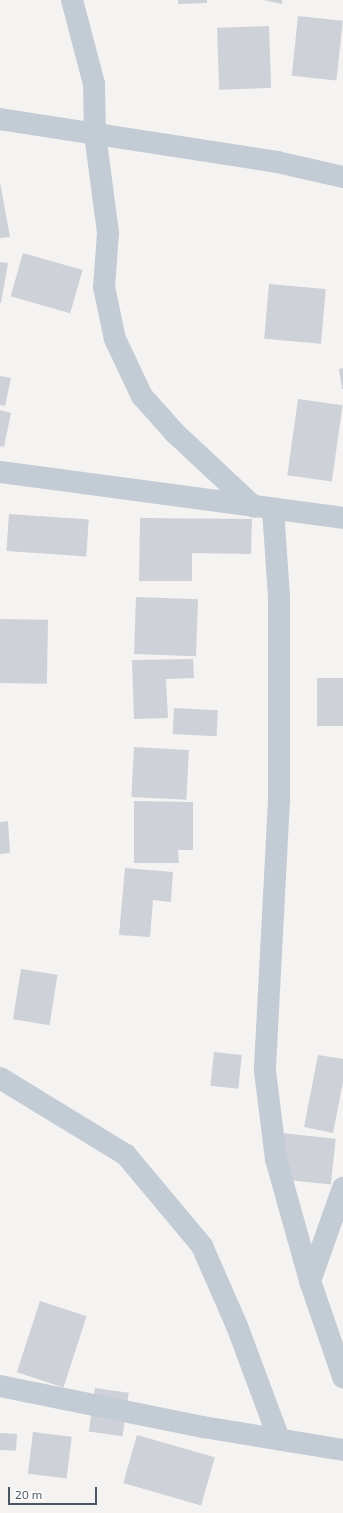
<!DOCTYPE html>
<html>
<head>
<meta charset="utf-8">
<style>
	body { margin:0 }
	#map { position:relative; width:343px; height:1513px; overflow:hidden; background:#f5f2f2; font-family:"Exo 2",sans-serif }
	div>[style] { position:absolute }
	[style*='--x'] { left:calc(var(--x)*1px); top:calc(var(--y)*1px); width:calc(var(--w)*1px); rotate:calc(var(--a)*1deg) }
	.building>* { inset:0; background:#ced1d7; transform-origin:0 0 }
	.street>* { height:22px; margin:-11px; padding:0 11px; transform-origin:11px; border-radius:11px; background:#c3ccd4 }
	span { translate:-50% -50%; white-space:nowrap; text-align:center; line-height:1.15; -webkit-text-stroke:3px #fff; paint-order:stroke }
	.scale { position:absolute; left:8px; top:1487px; width:89px; height:18px; box-sizing:border-box; border:2px solid #495561; border-top:0; padding-left:5px; font-size:12px; line-height:14px; white-space:nowrap; color:#495561; -webkit-text-stroke:3px #fff; paint-order:stroke }
</style>
</head>
<body>
<div id="map">
	<div class="building">
		<div style="clip-path:polygon(178px 0,207px 0,207px 3px,178px 4px)"></div>
		<div style="clip-path:polygon(263px 0,282px 0,282px 4px)"></div>
		<div style="left:298px;top:16px;width:45px;height:60px;rotate:6deg"></div>
		<div style="left:269px;top:26px;width:62px;height:52px;rotate:88deg"></div>
		<div style="clip-path:polygon(0 182px,10px 237px,0 238px)"></div>
		<div style="left:23px;top:253px;width:62px;height:45px;rotate:16deg"></div>
		<div style="clip-path:polygon(0 262px,8px 263px,1px 303px,0 303px)"></div>
		<div style="left:269px;top:284px;width:57px;height:55px;rotate:5deg"></div>
		<div style="clip-path:polygon(343px 368px,343px 389px,342px 389px,339px 369px)"></div>
		<div style="clip-path:polygon(0 376px,11px 378px,5px 406px,0 405px)"></div>
		<div style="left:298px;top:399px;width:45px;height:77px;rotate:8deg"></div>
		<div style="clip-path:polygon(0 410px,11px 413px,4px 447px,0 446px)"></div>
		<div style="left:9px;top:514px;width:80px;height:37px;rotate:4deg"></div>
		<div style="clip-path:polygon(140px 518px,252px 519px,251px 554px,192px 553px,192px 581px,139px 581px)"></div>
		<div style="left:136px;top:597px;width:62px;height:57px;rotate:2deg"></div>
		<div style="left:0;top:619px;width:48px;height:64px;rotate:1deg"></div>
		<div style="clip-path:polygon(193px 659px,194px 678px,166px 679px,168px 718px,134px 719px,132px 660px)"></div>
		<div style="left:317px;top:678px;width:26px;height:48px"></div>
		<div style="left:174px;top:708px;width:44px;height:26px;rotate:3deg"></div>
		<div style="left:134px;top:747px;width:55px;height:50px;rotate:3deg"></div>
		<div style="clip-path:polygon(134px 801px,193px 802px,193px 850px,178px 850px,179px 863px,134px 863px)"></div>
		<div style="clip-path:polygon(8px 821px,10px 853px,0 854px,0 822px)"></div>
		<div style="clip-path:polygon(125px 868px,173px 872px,171px 902px,153px 900px,150px 937px,119px 935px)"></div>
		<div style="left:21px;top:969px;width:37px;height:51px;rotate:9deg"></div>
		<div style="left:214px;top:1052px;width:28px;height:34px;rotate:6deg"></div>
		<div style="clip-path:polygon(318px 1055px,343px 1059px,343px 1082px,333px 1133px,304px 1127px)"></div>
		<div style="left:281px;top:1133px;width:55px;height:46px;rotate:6deg"></div>
		<div style="left:40px;top:1301px;width:49px;height:75px;rotate:18deg"></div>
		<div style="left:95px;top:1388px;width:34px;height:44px;rotate:8deg"></div>
		<div style="left:33px;top:1432px;width:39px;height:42px;rotate:7deg"></div>
		<div style="left:0;top:1433px;width:17px;height:17px;rotate:3deg"></div>
		<div style="left:137px;top:1435px;width:81px;height:50px;rotate:16deg"></div>
	</div>
	<div class="street">
		<div style="--x:72;--y:0;--w:87;--a:75.3"></div>
		<div style="--x:94;--y:84;--w:50;--a:88.9"></div>
		<div style="--x:95;--y:134;--w:100;--a:82.5"></div>
		<div style="--x:108;--y:233;--w:54;--a:94.2"></div>
		<div style="--x:104;--y:287;--w:53;--a:78.1"></div>
		<div style="--x:115;--y:339;--w:63;--a:64.7"></div>
		<div style="--x:142;--y:396;--w:50;--a:48.3"></div>
		<div style="--x:175;--y:433;--w:108;--a:43.1"></div>
		<div style="--x:0;--y:119;--w:280;--a:8.8"></div>
		<div style="--x:277;--y:162;--w:68;--a:12.8"></div>
		<div style="--x:0;--y:472;--w:346;--a:7.6"></div>
		<div style="--x:273;--y:509;--w:88;--a:86.1"></div>
		<div style="--x:279;--y:597;--w:203;--a:90"></div>
		<div style="--x:279;--y:800;--w:271;--a:93"></div>
		<div style="--x:265;--y:1071;--w:89;--a:82.9"></div>
		<div style="--x:276;--y:1159;--w:127;--a:74.4"></div>
		<div style="--x:310;--y:1281;--w:102;--a:71"></div>
		<div style="--x:0;--y:1078;--w:148;--a:31.4"></div>
		<div style="--x:126;--y:1155;--w:119;--a:50.1"></div>
		<div style="--x:202;--y:1246;--w:87;--a:66.4"></div>
		<div style="--x:237;--y:1326;--w:121;--a:69.6"></div>
		<div style="--x:310;--y:1281;--w:99;--a:-70.5"></div>
		<div style="--x:0;--y:1386;--w:207;--a:11.4"></div>
		<div style="--x:203;--y:1427;--w:142;--a:9.3"></div>
	</div>
	<div class="scale">20 m</div>
</div>
</body>
</html>
